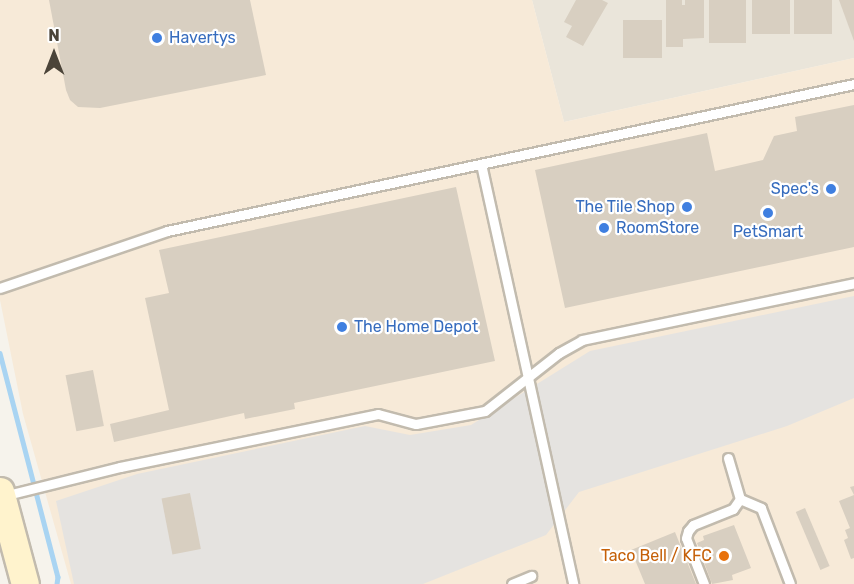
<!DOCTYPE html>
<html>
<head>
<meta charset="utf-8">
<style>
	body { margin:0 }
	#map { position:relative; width:854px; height:584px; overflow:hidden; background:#f6f3ec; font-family:Rubik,sans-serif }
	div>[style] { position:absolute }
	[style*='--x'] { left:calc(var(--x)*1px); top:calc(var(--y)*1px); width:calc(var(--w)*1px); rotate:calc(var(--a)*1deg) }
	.residential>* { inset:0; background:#eae5da }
	.commercial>* { inset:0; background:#f7ead8 }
	.parking>* { inset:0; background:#e5e3e0 }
	.stream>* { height:4.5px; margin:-2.25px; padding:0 2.25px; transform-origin:2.25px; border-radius:2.25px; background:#a9d4f2 }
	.building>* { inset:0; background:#d8cfc1; transform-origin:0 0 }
	.roads { filter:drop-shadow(2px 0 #c2bbae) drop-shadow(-2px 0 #c2bbae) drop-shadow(0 2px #c2bbae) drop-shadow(0 -2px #c2bbae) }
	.service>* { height:9px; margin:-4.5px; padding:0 4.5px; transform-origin:4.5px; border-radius:4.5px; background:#fff }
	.secondary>* { height:27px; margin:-13.5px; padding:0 13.5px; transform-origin:13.5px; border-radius:13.5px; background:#fff3cd }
	.dots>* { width:16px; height:16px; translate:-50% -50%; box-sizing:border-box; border:3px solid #fff; border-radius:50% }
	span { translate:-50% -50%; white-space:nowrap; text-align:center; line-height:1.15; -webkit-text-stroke:4.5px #fff; paint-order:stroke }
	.shop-label { font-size:16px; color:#366cbe }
	.left { translate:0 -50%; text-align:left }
	.right { translate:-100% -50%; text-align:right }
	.food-label { font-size:16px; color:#c56008 }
	.north { position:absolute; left:24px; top:24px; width:60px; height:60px; -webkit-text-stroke:4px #fff; paint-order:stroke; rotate:0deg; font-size:16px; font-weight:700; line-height:24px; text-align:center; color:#4b4439 }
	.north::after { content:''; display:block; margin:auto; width:21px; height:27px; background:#4b4439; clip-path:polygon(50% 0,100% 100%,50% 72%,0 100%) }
</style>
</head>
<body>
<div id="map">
	<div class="residential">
		<div style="clip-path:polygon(532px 0,854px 0,854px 58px,564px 122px)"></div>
	</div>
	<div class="commercial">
		<div style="clip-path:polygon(0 0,532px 0,564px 122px,854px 58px,854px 584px,71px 584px,23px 414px,0 300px)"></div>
	</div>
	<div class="parking">
		<div style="clip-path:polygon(854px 296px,854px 398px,787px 426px,579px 492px,546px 535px,423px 584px,74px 584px,56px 501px,137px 474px,365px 426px,410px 435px,471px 425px,590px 351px)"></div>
	</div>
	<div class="stream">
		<div style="--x:0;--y:353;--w:231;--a:75.5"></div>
		<div style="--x:58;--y:577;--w:7;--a:98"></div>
	</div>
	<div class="building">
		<div style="clip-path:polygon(49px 0,250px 0,266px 75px,100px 108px,78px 107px,70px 100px,66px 90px)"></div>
		<div style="clip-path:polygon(576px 0,602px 0,608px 3px,583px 46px,566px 37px,572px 26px,564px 22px)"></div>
		<div style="clip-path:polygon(666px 0,682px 0,682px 5px,685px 5px,685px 0,704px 0,704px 38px,683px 39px,683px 47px,666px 47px)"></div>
		<div style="left:709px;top:0;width:37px;height:43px"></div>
		<div style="left:752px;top:0;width:38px;height:34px"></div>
		<div style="left:794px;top:0;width:38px;height:34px"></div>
		<div style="clip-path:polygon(839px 0,854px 0,854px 41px)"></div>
		<div style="left:662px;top:20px;width:38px;height:39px;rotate:90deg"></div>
		<div style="clip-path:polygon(854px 105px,854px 247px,565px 308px,535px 170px,707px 133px,715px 171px,763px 160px,774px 136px,797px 131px,795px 117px)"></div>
		<div style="clip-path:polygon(456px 187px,495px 361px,294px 403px,295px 409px,245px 419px,244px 413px,114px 442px,110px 424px,169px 410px,145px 298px,169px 293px,159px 250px)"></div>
		<div style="left:93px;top:370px;width:57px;height:28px;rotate:79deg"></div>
		<div style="clip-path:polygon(854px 486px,854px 558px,851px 559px,844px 540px,848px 538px,845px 530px,850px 528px,839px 501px,854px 495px,850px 487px)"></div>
		<div style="left:190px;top:493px;width:57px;height:29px;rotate:79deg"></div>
		<div style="left:805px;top:508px;width:63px;height:10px;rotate:67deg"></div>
		<div style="clip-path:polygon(734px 525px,751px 568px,732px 575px,733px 580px,712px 584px,697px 543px,704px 540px,703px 536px)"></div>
		<div style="clip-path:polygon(675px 532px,696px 584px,645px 584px,631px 550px)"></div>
	</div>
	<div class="roads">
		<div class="service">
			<div style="--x:481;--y:164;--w:430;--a:77.6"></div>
			<div style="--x:0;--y:288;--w:176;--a:-18.8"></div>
			<div style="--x:167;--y:231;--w:703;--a:-12.08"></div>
			<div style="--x:728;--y:458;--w:43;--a:73.7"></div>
			<div style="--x:740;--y:499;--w:23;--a:23"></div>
			<div style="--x:761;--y:508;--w:81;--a:69.1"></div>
			<div style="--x:3;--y:496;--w:121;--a:-13.9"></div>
			<div style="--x:120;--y:467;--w:263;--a:-11.6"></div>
			<div style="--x:378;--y:414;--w:39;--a:15"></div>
			<div style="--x:416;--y:424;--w:70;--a:-10.7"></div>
			<div style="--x:485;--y:411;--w:94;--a:-38.1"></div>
			<div style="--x:559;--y:353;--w:26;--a:-29"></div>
			<div style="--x:582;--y:340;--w:278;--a:-11.8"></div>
			<div style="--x:512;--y:584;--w:21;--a:-23"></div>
			<div style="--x:704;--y:584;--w:49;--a:-111.4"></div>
			<div style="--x:686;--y:538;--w:7;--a:-74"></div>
			<div style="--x:688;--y:531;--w:8;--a:-50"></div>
			<div style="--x:693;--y:525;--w:43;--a:-21.8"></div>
			<div style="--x:733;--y:509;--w:12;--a:-55"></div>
		</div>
		<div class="secondary">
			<div style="--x:0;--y:491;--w:96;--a:75"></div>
		</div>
	</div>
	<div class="dots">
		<div style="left:157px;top:38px;background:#3f7fe0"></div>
		<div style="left:831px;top:189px;background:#3f7fe0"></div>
		<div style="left:687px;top:207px;background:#3f7fe0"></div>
		<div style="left:768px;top:213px;background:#3f7fe0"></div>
		<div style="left:604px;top:228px;background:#3f7fe0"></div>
		<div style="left:342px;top:327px;background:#3f7fe0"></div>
		<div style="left:724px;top:556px;background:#e8710a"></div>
	</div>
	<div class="shop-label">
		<span class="left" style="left:169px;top:38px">Havertys</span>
		<span class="right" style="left:819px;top:189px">Spec's</span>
		<span class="right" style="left:675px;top:207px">The Tile Shop</span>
		<span class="left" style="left:616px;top:228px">RoomStore</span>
		<span style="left:768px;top:232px">PetSmart</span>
		<span class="left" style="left:354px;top:327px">The Home Depot</span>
	</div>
	<div class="food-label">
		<span class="right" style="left:712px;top:556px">Taco Bell / KFC</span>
	</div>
	<div class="north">N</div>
</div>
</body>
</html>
